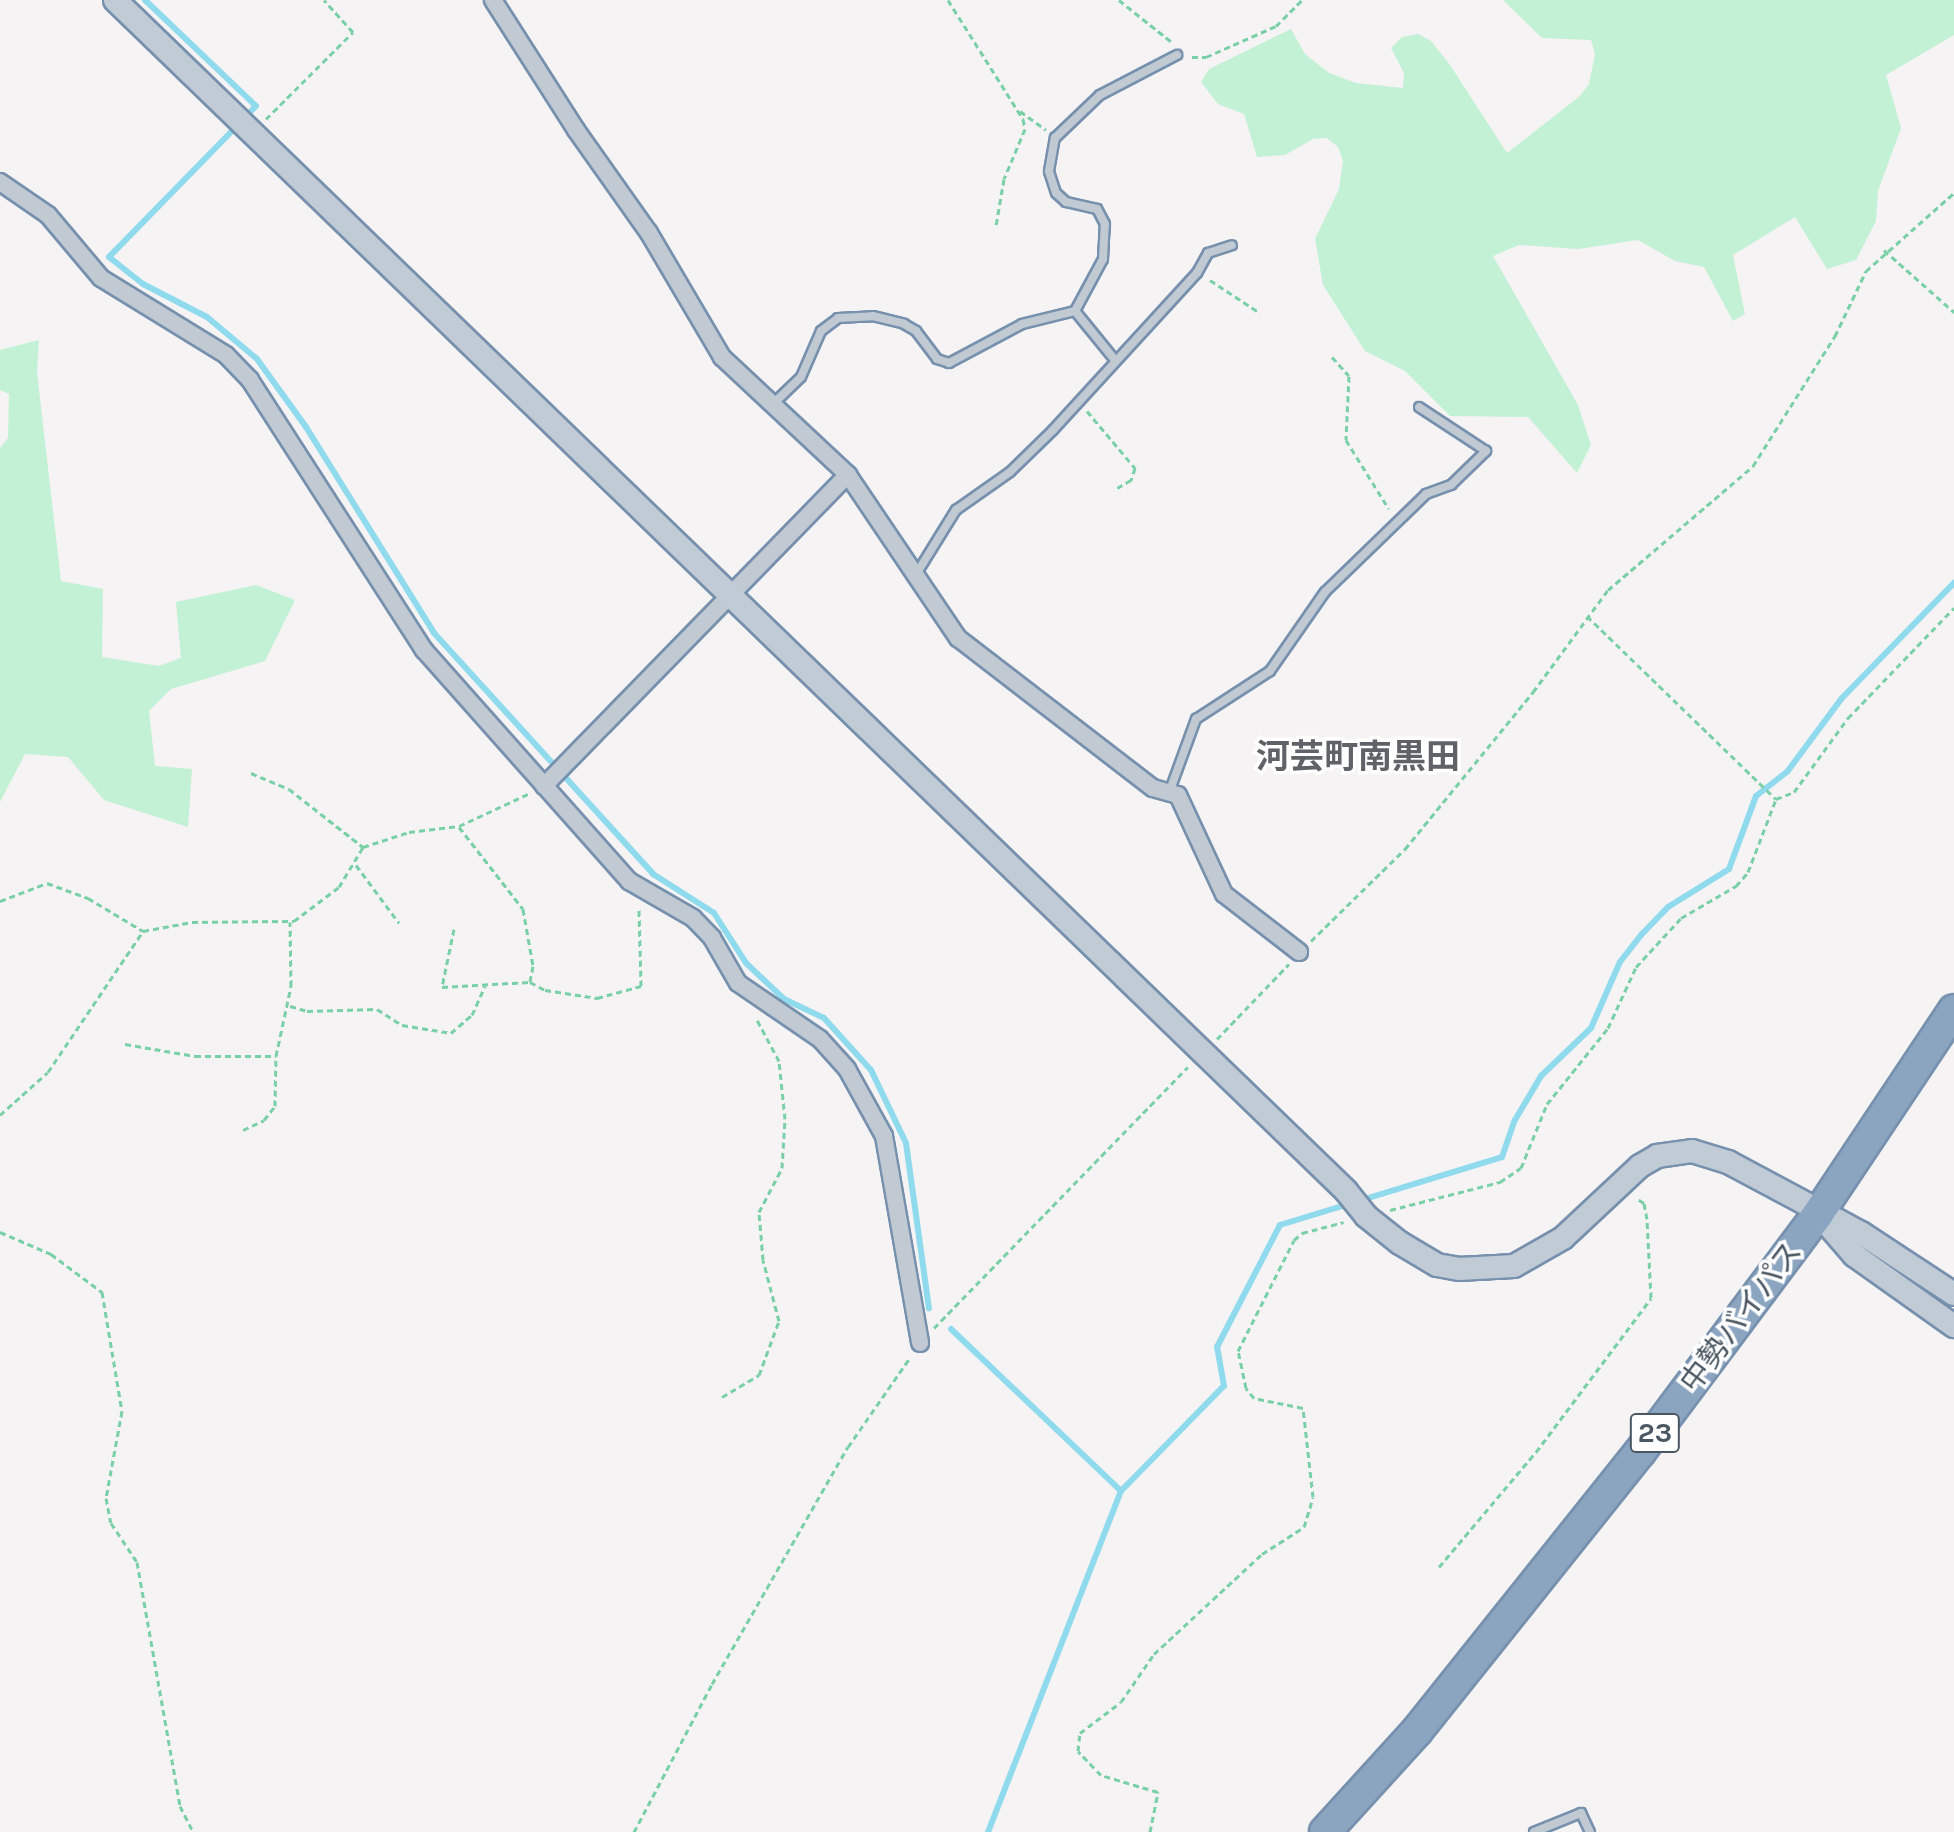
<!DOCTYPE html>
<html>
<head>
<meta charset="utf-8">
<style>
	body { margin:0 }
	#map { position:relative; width:1954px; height:1832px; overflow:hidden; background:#f5f3f3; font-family:Karla,"Noto Sans JP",sans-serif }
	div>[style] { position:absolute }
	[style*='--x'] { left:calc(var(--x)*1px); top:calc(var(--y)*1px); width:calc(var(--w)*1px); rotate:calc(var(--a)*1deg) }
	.green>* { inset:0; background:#c3f1d5 }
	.stream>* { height:6px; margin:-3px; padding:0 3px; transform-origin:3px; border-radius:3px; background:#90daee }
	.path>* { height:3px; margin-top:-1.5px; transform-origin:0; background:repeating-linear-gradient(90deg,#7ad0a6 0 6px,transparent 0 10px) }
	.roads { filter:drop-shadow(2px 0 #7690ad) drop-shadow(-2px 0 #7690ad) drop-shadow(0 2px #7690ad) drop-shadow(0 -2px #7690ad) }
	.lane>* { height:8px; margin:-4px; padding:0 4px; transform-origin:4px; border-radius:4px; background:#c1cad2 }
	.street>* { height:16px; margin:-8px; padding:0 8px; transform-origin:8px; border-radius:8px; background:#c1cad2 }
	.secondary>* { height:22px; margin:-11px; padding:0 11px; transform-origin:11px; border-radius:11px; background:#c1cbd6 }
	.highway>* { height:30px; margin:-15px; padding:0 15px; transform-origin:15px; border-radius:15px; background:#8ba5c1 }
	span { translate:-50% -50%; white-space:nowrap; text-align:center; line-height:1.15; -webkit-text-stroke:7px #fff; paint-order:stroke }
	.shield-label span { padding:2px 6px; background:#fff; border:2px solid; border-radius:6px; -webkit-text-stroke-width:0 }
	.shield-label { font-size:28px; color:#4a5661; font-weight:700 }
	.street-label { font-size:30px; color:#4a5661 }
	.quarter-label { font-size:34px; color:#5f6368; font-weight:700 }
</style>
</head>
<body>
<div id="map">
	<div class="green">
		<div style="clip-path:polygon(1503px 0,1954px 0,1954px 35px,1886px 75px,1901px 128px,1878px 191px,1876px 221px,1856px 260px,1827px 269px,1795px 217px,1733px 255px,1745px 314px,1733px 321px,1704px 267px,1675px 261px,1638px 240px,1578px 249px,1519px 245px,1493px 256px,1578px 405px,1591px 445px,1577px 473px,1528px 417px,1450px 416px,1405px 371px,1365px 351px,1323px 285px,1315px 239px,1339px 189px,1343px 161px,1338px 147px,1327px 138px,1313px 139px,1285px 155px,1257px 157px,1244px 114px,1218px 104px,1201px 82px,1209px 69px,1291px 29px,1305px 54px,1329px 73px,1356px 83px,1403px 88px,1404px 73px,1391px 48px,1402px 37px,1418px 34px,1431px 41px,1450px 65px,1507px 153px,1580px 96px,1589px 84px,1595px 54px,1591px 40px,1542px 38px)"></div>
		<div style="clip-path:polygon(39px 340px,37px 372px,61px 581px,103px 589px,102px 657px,159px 666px,181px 658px,176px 602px,256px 585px,295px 600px,265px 661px,171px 689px,149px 711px,155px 766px,192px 769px,188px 827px,104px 800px,68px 757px,25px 754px,0 802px,0 448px,8px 438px,9px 394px,0 390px,0 350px)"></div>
	</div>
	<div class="stream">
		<div style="--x:145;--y:0;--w:153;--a:43.7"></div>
		<div style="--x:256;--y:106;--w:14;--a:135"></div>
		<div style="--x:232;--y:131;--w:176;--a:134.3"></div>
		<div style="--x:109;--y:257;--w:43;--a:38.5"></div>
		<div style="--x:143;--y:284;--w:72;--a:27.3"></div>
		<div style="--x:207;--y:317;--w:65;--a:40"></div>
		<div style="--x:257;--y:359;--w:84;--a:54.2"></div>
		<div style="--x:306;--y:427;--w:243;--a:58.1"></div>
		<div style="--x:434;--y:633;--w:326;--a:47.7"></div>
		<div style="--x:653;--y:874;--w:72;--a:32.6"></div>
		<div style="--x:714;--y:913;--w:59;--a:57.4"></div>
		<div style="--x:746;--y:963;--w:52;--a:43.5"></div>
		<div style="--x:784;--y:999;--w:44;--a:25.4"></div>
		<div style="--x:824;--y:1018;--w:70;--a:47.9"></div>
		<div style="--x:871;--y:1070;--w:81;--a:64.4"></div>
		<div style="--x:906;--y:1143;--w:167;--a:82.1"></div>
		<div style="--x:951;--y:1329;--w:235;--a:43.6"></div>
		<div style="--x:988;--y:1832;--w:366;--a:-68.7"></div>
		<div style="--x:1121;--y:1491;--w:147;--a:-45.6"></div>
		<div style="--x:1224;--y:1386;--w:40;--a:-100"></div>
		<div style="--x:1217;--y:1347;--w:137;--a:-62.7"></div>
		<div style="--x:1280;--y:1225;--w:232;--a:-17"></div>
		<div style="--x:1502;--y:1157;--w:39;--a:-71"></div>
		<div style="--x:1515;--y:1120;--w:51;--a:-59.4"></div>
		<div style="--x:1541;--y:1076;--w:69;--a:-43.8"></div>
		<div style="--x:1591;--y:1028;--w:72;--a:-66.3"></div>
		<div style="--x:1620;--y:962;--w:36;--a:-52"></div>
		<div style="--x:1642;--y:934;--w:37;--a:-46"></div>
		<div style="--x:1668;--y:907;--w:72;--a:-31.9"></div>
		<div style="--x:1729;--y:869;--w:78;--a:-69.7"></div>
		<div style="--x:1756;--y:796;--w:39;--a:-38"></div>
		<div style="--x:1787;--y:772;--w:92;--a:-53.4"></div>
		<div style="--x:1842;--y:698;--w:161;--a:-45.8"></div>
	</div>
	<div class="path">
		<div style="--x:948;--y:0;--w:141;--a:57.8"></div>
		<div style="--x:1023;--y:119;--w:10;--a:79"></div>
		<div style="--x:1025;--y:129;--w:54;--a:112.8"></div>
		<div style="--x:1004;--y:179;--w:48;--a:99.7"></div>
		<div style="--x:1119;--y:0;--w:69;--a:38.5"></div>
		<div style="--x:1192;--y:57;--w:14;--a:0"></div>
		<div style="--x:1206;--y:57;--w:77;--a:-23.9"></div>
		<div style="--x:1276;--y:26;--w:37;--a:-45"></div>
		<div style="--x:1020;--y:111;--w:32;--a:36"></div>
		<div style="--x:266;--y:119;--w:123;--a:-45"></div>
		<div style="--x:353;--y:32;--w:43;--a:-132.2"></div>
		<div style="--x:1884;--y:250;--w:94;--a:41.5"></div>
		<div style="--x:1210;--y:280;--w:60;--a:33.4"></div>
		<div style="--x:1332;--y:357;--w:25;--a:48"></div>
		<div style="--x:1349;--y:376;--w:64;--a:92.7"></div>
		<div style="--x:1346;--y:440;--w:81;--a:58.1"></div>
		<div style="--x:1087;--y:411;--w:75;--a:49.9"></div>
		<div style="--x:1135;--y:468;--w:13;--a:108"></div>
		<div style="--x:1131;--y:480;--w:16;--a:150"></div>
		<div style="--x:1587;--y:616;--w:263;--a:44.1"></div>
		<div style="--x:251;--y:773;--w:41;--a:22.8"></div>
		<div style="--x:289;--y:789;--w:94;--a:38.1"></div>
		<div style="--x:1776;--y:799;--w:19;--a:-21"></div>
		<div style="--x:1794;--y:792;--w:92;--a:-53.9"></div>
		<div style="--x:1848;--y:718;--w:153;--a:-46.1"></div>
		<div style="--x:459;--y:827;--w:104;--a:52"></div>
		<div style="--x:523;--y:909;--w:58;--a:80"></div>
		<div style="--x:533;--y:966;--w:16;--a:101"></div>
		<div style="--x:530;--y:982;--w:17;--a:28"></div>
		<div style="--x:545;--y:990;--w:53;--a:8.7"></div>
		<div style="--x:597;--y:998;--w:46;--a:-15.3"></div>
		<div style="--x:641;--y:986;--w:77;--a:-91.5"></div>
		<div style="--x:356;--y:865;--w:72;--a:53.4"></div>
		<div style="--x:0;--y:901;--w:50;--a:-21"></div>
		<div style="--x:47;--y:883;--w:44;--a:20.1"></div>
		<div style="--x:88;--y:898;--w:64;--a:31"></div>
		<div style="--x:143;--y:931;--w:50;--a:-10.4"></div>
		<div style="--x:192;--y:922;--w:102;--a:-0.6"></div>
		<div style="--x:294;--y:921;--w:56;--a:-37.1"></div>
		<div style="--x:339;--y:887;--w:47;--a:-59"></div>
		<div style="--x:363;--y:847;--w:48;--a:-18.1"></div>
		<div style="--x:409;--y:832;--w:50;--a:-6.8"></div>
		<div style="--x:459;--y:826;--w:78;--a:-24.9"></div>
		<div style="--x:454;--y:929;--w:59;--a:101.7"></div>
		<div style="--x:442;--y:987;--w:88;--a:-3.3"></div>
		<div style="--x:1311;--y:941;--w:132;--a:-44.4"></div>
		<div style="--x:1405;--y:849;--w:203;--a:-50.8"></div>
		<div style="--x:1533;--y:692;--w:127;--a:-53.7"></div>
		<div style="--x:1608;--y:590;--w:191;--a:-40.5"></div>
		<div style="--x:1753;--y:466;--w:154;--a:-57.8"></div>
		<div style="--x:1835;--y:336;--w:72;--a:-64.5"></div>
		<div style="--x:1866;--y:271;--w:118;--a:-41.6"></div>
		<div style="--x:290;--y:1006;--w:18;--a:16"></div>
		<div style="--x:307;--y:1011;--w:70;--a:-1.6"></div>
		<div style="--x:377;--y:1009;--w:30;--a:33"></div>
		<div style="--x:402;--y:1025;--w:50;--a:9.3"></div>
		<div style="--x:451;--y:1033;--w:28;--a:-41"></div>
		<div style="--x:472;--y:1015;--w:32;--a:-66"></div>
		<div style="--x:1217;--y:1039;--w:104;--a:-46.2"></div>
		<div style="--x:125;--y:1044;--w:71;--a:9.7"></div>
		<div style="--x:195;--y:1056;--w:81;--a:0"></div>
		<div style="--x:0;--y:1115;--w:64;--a:-41.9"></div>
		<div style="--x:48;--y:1072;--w:170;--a:-56"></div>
		<div style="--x:243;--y:1130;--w:23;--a:-25"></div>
		<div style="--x:264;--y:1120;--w:18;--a:-52"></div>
		<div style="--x:275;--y:1106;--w:50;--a:-88.9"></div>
		<div style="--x:276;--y:1056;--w:72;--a:-77.9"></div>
		<div style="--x:291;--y:986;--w:64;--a:-90.9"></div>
		<div style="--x:1390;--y:1210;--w:114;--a:-14.3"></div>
		<div style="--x:1500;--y:1182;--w:25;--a:-34"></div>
		<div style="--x:1521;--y:1168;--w:69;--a:-67.9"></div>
		<div style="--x:1547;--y:1104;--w:97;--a:-51.2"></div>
		<div style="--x:1608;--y:1028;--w:67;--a:-65.3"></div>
		<div style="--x:1636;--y:967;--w:67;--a:-47.4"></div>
		<div style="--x:1681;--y:918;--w:64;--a:-30.2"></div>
		<div style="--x:1736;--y:886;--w:18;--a:-49"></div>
		<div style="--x:1748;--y:872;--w:78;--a:-69"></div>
		<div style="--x:0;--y:1232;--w:56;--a:23.3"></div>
		<div style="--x:51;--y:1254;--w:64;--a:36.7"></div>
		<div style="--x:102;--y:1292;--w:121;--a:80.5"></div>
		<div style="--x:122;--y:1411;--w:88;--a:100.4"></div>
		<div style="--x:106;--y:1498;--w:25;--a:79"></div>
		<div style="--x:111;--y:1523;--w:47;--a:56.3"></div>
		<div style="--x:137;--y:1562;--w:248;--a:80"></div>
		<div style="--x:180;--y:1806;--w:29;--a:63"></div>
		<div style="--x:934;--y:1328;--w:364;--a:-45.8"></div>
		<div style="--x:722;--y:1397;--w:43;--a:-30.7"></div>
		<div style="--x:759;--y:1375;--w:58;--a:-69.7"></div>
		<div style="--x:779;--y:1321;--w:63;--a:-104.7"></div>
		<div style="--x:763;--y:1260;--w:48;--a:-94.8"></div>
		<div style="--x:759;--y:1212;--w:50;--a:-62.4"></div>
		<div style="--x:782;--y:1168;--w:49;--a:-86.5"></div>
		<div style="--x:785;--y:1119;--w:58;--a:-95.9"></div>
		<div style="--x:779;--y:1061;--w:49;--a:-118.1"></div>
		<div style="--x:1439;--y:1567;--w:150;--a:-49.9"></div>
		<div style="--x:1536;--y:1452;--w:192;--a:-53.2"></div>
		<div style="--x:1651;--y:1298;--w:79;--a:-92.9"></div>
		<div style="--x:1647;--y:1219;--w:16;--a:-101"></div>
		<div style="--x:1644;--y:1203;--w:9;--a:-148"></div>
		<div style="--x:634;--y:1832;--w:167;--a:-62.2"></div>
		<div style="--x:712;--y:1684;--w:273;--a:-60.2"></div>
		<div style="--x:848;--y:1447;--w:107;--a:-55.3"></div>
		<div style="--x:1150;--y:1832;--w:41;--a:-78.7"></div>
		<div style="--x:1158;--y:1792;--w:59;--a:-163.4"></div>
		<div style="--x:1101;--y:1775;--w:33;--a:-134"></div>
		<div style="--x:1078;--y:1751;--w:18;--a:-84"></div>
		<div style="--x:1080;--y:1733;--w:51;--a:-37.1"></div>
		<div style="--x:1121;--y:1702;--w:58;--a:-55.5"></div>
		<div style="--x:1154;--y:1654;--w:147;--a:-42.8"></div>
		<div style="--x:1262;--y:1554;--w:50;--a:-32.7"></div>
		<div style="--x:1304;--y:1527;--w:31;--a:-73"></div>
		<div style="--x:1313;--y:1497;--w:90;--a:-96.4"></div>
		<div style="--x:1303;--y:1408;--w:50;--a:-168.5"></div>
		<div style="--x:1254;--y:1398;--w:13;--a:-129"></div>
		<div style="--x:1246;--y:1388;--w:38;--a:-102"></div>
		<div style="--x:1238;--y:1351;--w:124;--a:-63.2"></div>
		<div style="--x:1294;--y:1240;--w:11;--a:-41"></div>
		<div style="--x:1302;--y:1233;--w:43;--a:-14.7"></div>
	</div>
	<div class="roads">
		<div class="lane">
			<div style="--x:1075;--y:311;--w:63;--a:50.8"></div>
			<div style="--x:774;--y:403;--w:37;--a:-44"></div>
			<div style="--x:801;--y:377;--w:50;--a:-66.5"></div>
			<div style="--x:821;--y:331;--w:21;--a:-37"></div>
			<div style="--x:838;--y:318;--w:35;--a:-3"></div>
			<div style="--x:873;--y:316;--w:32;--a:14"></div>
			<div style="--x:904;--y:324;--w:14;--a:30"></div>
			<div style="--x:916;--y:331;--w:35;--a:53"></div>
			<div style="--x:937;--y:359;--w:13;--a:18"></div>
			<div style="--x:949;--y:363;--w:83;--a:-28.1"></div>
			<div style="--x:1022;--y:324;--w:55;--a:-13.8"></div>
			<div style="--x:1075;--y:311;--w:59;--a:-61.7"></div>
			<div style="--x:1103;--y:259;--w:35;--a:-87"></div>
			<div style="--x:1105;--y:224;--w:17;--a:-118"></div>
			<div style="--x:1097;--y:209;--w:32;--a:-167"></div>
			<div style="--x:1066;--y:202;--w:13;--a:-138"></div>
			<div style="--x:1056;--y:193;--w:23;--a:-108"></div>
			<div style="--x:1049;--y:171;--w:34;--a:-80"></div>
			<div style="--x:1055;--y:138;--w:62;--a:-43.7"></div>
			<div style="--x:1100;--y:95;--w:87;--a:-27.5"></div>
			<div style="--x:915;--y:576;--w:78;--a:-58.2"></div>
			<div style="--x:956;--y:510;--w:66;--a:-35.1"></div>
			<div style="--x:1010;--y:472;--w:60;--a:-44.3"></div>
			<div style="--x:1053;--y:430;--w:213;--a:-47.5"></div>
			<div style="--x:1197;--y:273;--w:23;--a:-61"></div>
			<div style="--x:1208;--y:253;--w:25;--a:-18"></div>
			<div style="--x:1170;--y:790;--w:76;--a:-69.9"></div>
			<div style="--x:1196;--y:719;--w:88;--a:-33"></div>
			<div style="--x:1270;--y:671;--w:96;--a:-55.2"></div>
			<div style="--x:1325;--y:592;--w:141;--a:-44.1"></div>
			<div style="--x:1426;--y:494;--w:27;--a:-20"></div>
			<div style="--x:1451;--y:485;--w:49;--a:-44.2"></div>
			<div style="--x:1486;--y:451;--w:80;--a:-146.7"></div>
			<div style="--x:1534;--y:1832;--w:51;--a:-22"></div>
			<div style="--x:1581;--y:1813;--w:21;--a:65"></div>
		</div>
		<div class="street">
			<div style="--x:493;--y:0;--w:154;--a:57.4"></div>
			<div style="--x:576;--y:130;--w:126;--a:54.7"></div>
			<div style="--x:649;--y:233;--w:144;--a:59.5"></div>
			<div style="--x:722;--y:357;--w:173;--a:43.1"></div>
			<div style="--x:848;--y:475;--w:197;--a:56"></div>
			<div style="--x:958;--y:638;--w:246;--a:37.6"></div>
			<div style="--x:1153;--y:788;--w:26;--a:16"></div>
			<div style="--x:1178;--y:795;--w:109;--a:65.1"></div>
			<div style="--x:1224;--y:894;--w:95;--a:37.7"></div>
			<div style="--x:0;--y:182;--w:58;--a:34.5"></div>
			<div style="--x:48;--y:215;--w:82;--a:49.9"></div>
			<div style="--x:101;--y:278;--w:147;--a:31.6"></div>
			<div style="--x:226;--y:355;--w:35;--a:46"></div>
			<div style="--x:250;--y:380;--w:321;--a:57.2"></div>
			<div style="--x:424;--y:650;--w:309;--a:48.4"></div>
			<div style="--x:629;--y:881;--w:74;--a:30"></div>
			<div style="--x:693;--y:918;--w:28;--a:46"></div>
			<div style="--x:712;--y:938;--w:52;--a:60"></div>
			<div style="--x:738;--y:983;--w:99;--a:34.3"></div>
			<div style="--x:820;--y:1039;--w:40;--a:48"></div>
			<div style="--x:847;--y:1069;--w:77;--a:61.1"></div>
			<div style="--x:884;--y:1136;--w:210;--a:80.1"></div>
			<div style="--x:544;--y:786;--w:435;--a:-45.7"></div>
		</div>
		<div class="secondary">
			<div style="--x:115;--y:0;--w:1713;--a:44.05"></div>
			<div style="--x:1346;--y:1191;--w:32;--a:51"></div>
			<div style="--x:1366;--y:1216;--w:43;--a:38.5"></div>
			<div style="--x:1400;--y:1243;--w:43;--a:30.7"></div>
			<div style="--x:1437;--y:1265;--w:22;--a:10"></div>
			<div style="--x:1459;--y:1269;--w:55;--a:-3.1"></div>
			<div style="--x:1514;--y:1266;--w:56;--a:-29.7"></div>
			<div style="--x:1563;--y:1238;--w:105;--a:-43.1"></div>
			<div style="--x:1640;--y:1166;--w:20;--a:-30"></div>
			<div style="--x:1657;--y:1156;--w:35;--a:-8"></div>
			<div style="--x:1692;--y:1151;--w:38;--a:17"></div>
			<div style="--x:1728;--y:1162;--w:151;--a:28.1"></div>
			<div style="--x:1861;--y:1233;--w:111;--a:33.3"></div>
			<div style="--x:1822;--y:1218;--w:49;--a:49.1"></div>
			<div style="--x:1854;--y:1255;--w:123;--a:35.4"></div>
		</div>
		<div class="highway">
			<div style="--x:1325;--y:1832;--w:137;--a:-47.7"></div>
			<div style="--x:1417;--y:1731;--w:357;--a:-51.4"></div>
			<div style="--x:1640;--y:1452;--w:297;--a:-53.2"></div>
			<div style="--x:1818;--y:1214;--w:245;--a:-56.3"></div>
		</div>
	</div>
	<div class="shield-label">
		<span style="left:1655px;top:1433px">23</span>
	</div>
	<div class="street-label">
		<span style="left:1741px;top:1317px;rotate:-53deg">中勢バイパス</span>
	</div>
	<div class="quarter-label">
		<span style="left:1358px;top:758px">河芸町南黒田</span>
	</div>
</div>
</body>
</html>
